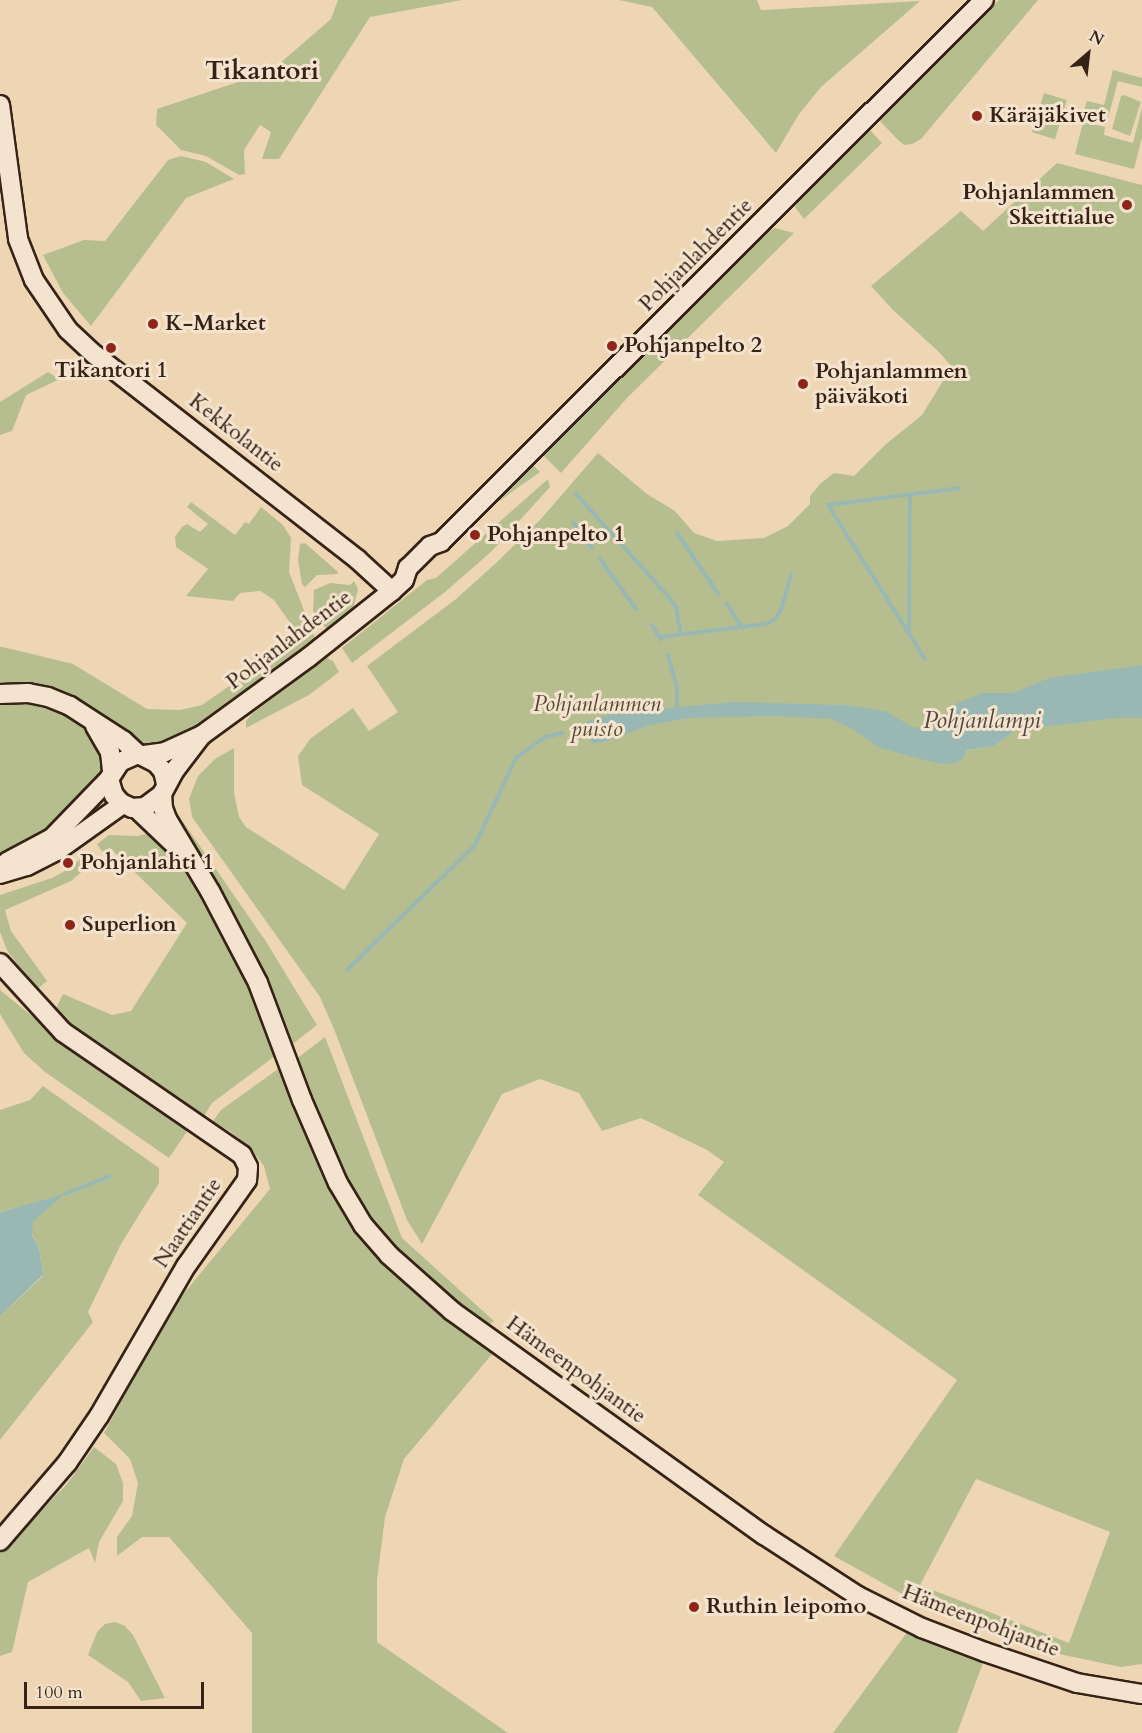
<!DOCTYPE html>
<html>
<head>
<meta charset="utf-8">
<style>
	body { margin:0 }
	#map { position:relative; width:1142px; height:1733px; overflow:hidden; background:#eed6b5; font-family:Cardo,serif }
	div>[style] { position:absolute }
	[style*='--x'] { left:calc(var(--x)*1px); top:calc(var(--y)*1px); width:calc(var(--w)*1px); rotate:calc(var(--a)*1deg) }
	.green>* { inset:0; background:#b6be8f; transform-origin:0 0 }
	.water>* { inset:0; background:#9ab8b3 }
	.stream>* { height:4px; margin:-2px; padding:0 2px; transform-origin:2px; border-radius:2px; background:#9ab8b3 }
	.roads { filter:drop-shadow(2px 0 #372316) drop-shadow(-2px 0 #372316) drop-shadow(0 2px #372316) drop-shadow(0 -2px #372316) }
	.secondary>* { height:18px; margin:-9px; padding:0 9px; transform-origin:9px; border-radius:9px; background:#f4e4cf }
	.dots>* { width:16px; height:16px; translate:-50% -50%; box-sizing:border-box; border:3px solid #f4e4cf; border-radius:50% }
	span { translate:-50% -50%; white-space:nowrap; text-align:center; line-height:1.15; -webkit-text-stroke:6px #f4e4cf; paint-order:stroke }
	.poi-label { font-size:22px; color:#372316; font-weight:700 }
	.left { translate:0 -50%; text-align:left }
	.right { translate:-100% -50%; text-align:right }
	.street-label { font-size:22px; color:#372316 }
	.park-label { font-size:22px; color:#574a34; font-style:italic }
	.water-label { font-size:24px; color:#50483d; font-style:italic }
	.quarter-label { font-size:26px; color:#372316; font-weight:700 }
	.north { position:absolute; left:1058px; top:24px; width:60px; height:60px; -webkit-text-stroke:4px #f4e4cf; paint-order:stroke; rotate:28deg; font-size:16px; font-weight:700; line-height:24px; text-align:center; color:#372316 }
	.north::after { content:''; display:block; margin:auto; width:21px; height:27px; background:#372316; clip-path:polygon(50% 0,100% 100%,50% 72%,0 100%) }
	.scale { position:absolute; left:24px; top:1682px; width:180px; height:27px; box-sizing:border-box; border:3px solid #372316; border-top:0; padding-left:8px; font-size:18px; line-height:21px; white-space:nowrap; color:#372316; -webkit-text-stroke:4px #f4e4cf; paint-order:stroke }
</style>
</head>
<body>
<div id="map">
	<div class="green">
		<div style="clip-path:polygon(338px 0,462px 0,370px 17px,279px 159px,262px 159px,271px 132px,260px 125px,244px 150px,245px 174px,239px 175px,206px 156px,181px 150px,156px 125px,157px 109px,271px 71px,331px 19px)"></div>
		<div style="clip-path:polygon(619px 0,757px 0,761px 10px,920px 1px,821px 87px,799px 114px,776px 153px,652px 7px)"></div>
		<div style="clip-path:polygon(999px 0,1038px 0,921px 139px,912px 144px,904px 145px,898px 140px,879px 120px)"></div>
		<div style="clip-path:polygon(1113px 70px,1142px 78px,1142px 87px,1118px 81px,1108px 118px,1084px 111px,1087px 101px,1104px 105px)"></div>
		<div style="left:1044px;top:93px;width:24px;height:41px;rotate:17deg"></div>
		<div style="clip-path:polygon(1124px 95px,1141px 102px,1130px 136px,1112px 129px,1121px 96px)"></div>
		<div style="clip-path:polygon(1142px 107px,1142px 137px,1134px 169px,1075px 154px,1083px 122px,1105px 127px,1104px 135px,1133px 143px)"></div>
		<div style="clip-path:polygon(869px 129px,882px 143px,804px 219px,795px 207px,798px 200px)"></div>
		<div style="clip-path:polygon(181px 156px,206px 162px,234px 179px,186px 198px,91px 326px,63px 293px,43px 255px,84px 240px,105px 241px,168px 160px)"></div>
		<div style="clip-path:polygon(evenodd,1057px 163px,1142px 185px,1142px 674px,943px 734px,919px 749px,921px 757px,940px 764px,963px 759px,967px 750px,994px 746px,1014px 731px,1142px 681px,1142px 1664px,1121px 1667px,1059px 1654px,968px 1623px,915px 1601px,834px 1556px,957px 1380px,698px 1195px,724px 1162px,707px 1150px,641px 1118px,602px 1131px,579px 1093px,540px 1079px,502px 1094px,422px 1244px,407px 1220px,334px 1029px,320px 997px,192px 817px,189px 799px,198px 776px,215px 759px,234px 748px,234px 793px,239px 817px,246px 827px,344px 890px,379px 834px,302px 785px,298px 756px,311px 738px,353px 708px,369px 731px,398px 712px,367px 666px,456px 599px,496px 563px,540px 520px,598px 453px,647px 494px,675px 511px,694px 533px,717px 541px,764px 538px,788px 526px,810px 504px,810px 496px,820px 484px,834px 473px,854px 476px,886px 444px,922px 415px,949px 371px,951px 366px,940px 353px,893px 310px,871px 286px,961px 211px,983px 231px,1057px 163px,976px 1479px,1110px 1532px,1069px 1643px,920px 1585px,976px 1479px)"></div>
		<div style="clip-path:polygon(775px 228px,794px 233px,627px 398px,561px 473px,540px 452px,761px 235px)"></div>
		<div style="clip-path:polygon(48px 372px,60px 379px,26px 395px,12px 431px,0 435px,0 402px)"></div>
		<div style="clip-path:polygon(530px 462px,540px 472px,498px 502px,514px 481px)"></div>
		<div style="clip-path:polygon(548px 479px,550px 487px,492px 551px,445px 592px,352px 663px,342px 648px,427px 580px,436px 578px)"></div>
		<div style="clip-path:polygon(191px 502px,235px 535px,245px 522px,249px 524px,261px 507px,283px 525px,291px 538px,289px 572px,315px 638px,163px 749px,145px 747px,86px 704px,64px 692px,22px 683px,0 684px,0 647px,3px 647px,73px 664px,147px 709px,180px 710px,202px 705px,285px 647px,291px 637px,291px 624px,274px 600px,260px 591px,240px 593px,233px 601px,186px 596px,208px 569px,176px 547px,175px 537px,182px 527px,187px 524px,200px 532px,208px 524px,187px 507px)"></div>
		<div style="clip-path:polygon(305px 543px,338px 572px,337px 574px,317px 575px,305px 587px,302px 584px,298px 560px,300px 544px)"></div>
		<div style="clip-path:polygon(354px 581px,358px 589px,353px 609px,328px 630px,317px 619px,313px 610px,314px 590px,330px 583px,350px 585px)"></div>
		<div style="clip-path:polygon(327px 658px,333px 661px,339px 672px,309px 695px,246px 728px,246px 721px,253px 713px)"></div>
		<div style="clip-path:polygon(28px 703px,66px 715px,85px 729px,104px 755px,105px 767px,102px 774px,40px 834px,0 854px,0 704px)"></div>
		<div style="clip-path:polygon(179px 816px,265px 940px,317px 1025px,290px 1046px,174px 819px)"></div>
		<div style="clip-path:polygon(155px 832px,183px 867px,248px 982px,275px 1056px,212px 1103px,204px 1116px,118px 1060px,71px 1025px,56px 1008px,63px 994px,112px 1015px,131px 1011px,187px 923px,110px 848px,103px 853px,97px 844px,109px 835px,137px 836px)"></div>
		<div style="clip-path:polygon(89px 851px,95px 860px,71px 881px,5px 910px,11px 931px,47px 981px,36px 990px,7px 950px,0 932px,0 895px,52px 878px,70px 868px)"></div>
		<div style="clip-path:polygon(0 990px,49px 1030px,188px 1130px,169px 1158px,45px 1072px,24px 1053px,0 1014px)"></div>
		<div style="clip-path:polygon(325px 1037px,402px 1238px,494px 1321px,490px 1324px,457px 1305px,402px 1259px,347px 1184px,295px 1060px)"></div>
		<div style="clip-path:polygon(278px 1069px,326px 1184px,355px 1228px,424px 1302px,493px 1353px,404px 1459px,385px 1517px,377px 1580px,377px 1642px,508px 1733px,252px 1733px,252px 1633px,169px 1537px,142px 1537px,117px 1556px,117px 1537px,132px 1516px,138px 1483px,130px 1459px,104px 1433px,171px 1309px,270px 1189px,264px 1166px,252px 1150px,231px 1132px,213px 1121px,221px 1110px)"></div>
		<div style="clip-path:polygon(43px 1086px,159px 1168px,159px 1183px,121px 1244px,88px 1312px,93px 1322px,0 1440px,0 1316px,43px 1276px,39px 1247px,17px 1207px,0 1212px,0 1110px,30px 1100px)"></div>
		<div style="clip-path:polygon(94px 1447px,116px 1464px,123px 1483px,123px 1501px,99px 1542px,95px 1563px,89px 1548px,28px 1582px,12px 1652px,0 1656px,0 1553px,67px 1484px)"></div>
		<div style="clip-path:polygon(115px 1622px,125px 1626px,133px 1635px,165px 1698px,141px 1701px,128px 1682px,88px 1655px,97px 1632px,105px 1624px)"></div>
		<div style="clip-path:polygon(908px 1631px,983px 1663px,957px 1733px,833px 1733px)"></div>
	</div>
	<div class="water">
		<div style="clip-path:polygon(1142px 665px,1142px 718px,1117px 718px,1016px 730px,994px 746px,967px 750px,963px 759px,955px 763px,940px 764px,880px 748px,851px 728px,831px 719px,772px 716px,688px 718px,651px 725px,601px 743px,592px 743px,585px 728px,588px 721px,615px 713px,733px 702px,844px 705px,886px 711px,912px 727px,939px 728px,955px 704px,983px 693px,1013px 693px,1049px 678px)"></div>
		<div style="clip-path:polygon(65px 1194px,33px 1221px,32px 1235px,39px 1247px,43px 1275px,0 1316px,0 1212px)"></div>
	</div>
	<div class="stream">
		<div style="--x:576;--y:494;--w:137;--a:48"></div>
		<div style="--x:668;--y:596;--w:14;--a:54"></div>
		<div style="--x:676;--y:607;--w:28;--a:80"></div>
		<div style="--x:573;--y:522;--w:32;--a:54"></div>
		<div style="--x:677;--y:533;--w:73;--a:55.7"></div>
		<div style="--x:600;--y:559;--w:62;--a:54.2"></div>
		<div style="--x:726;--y:603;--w:30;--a:56"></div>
		<div style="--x:652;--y:625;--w:17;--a:59"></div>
		<div style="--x:909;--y:632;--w:137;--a:-89.6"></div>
		<div style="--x:660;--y:637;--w:107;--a:-7"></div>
		<div style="--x:766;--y:624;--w:10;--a:-29"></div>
		<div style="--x:775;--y:619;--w:11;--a:-56"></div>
		<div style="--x:781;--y:610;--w:37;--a:-74"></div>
		<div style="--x:668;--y:655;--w:35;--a:75"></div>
		<div style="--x:677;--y:689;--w:18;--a:90"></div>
		<div style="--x:925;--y:659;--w:182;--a:-122.2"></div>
		<div style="--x:828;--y:505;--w:133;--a:-7.3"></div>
		<div style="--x:579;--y:729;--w:6;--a:-9"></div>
		<div style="--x:347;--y:970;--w:179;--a:-44.3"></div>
		<div style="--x:475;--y:845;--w:96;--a:-64.8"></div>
		<div style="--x:516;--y:758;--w:36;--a:-36"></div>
		<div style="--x:545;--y:737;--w:18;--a:-13"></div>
		<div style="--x:65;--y:1194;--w:48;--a:-21.8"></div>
	</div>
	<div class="roads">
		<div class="secondary">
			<div style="--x:0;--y:105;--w:135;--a:82.3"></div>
			<div style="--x:18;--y:239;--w:44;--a:68.7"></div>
			<div style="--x:34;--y:280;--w:60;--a:55.8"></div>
			<div style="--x:68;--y:330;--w:37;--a:43"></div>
			<div style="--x:95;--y:355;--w:333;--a:37.9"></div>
			<div style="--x:358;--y:560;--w:46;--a:42.4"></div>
			<div style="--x:0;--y:694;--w:28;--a:-2"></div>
			<div style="--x:28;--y:693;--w:20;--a:11"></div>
			<div style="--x:48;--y:697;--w:24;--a:22"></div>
			<div style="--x:70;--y:706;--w:64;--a:32.9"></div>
			<div style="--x:124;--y:741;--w:19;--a:43"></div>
			<div style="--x:95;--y:726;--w:30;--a:60"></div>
			<div style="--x:110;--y:752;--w:20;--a:84"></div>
			<div style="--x:144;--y:755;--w:21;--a:-8"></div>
			<div style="--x:165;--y:752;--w:41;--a:-24.7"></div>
			<div style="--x:202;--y:735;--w:132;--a:-36.1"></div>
			<div style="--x:309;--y:657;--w:106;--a:-38.5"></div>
			<div style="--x:392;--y:591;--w:16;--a:-43"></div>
			<div style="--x:404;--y:580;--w:13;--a:-72"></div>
			<div style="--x:408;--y:568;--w:31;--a:-45"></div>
			<div style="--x:430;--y:546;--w:12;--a:-20"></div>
			<div style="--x:441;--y:542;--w:767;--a:-44.95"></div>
			<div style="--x:166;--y:784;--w:13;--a:-103"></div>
			<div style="--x:163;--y:771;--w:11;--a:-131"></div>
			<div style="--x:156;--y:763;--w:20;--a:-153"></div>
			<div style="--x:138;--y:754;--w:20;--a:156"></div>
			<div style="--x:120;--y:762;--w:20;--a:123"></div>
			<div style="--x:109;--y:779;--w:17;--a:73"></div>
			<div style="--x:114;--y:795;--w:11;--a:49"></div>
			<div style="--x:121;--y:803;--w:12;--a:24"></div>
			<div style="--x:132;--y:808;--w:13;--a:-4"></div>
			<div style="--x:145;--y:807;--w:21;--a:-37"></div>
			<div style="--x:162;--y:794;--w:27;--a:-62"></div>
			<div style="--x:175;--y:770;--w:43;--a:-52.6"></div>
			<div style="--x:162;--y:794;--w:14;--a:86"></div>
			<div style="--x:163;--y:808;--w:12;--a:70"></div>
			<div style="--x:167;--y:819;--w:84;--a:59.2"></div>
			<div style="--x:210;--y:891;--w:104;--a:62.4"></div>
			<div style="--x:258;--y:983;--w:125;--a:69.4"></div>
			<div style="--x:302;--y:1100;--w:90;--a:66.6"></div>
			<div style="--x:338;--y:1183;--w:49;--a:59.2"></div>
			<div style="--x:363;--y:1225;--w:40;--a:49"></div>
			<div style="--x:389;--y:1255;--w:84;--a:41.6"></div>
			<div style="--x:452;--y:1311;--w:384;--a:35.7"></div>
			<div style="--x:764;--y:1535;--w:112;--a:33"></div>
			<div style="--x:858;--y:1596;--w:72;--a:26.6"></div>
			<div style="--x:922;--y:1628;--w:67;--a:20.9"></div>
			<div style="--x:985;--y:1652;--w:97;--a:18.6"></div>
			<div style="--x:1077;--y:1683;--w:66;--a:9.6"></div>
			<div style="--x:136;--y:808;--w:55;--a:43.5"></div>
			<div style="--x:7;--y:862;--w:51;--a:-28.1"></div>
			<div style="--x:52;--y:838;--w:82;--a:-46"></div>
			<div style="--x:0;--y:874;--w:28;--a:-17"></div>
			<div style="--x:27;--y:866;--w:34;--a:-27"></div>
			<div style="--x:57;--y:851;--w:81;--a:-35.5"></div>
			<div style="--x:0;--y:963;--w:93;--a:47.6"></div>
			<div style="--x:63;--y:1032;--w:217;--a:34.5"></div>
			<div style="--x:242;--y:1155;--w:13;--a:63"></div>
			<div style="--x:248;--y:1167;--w:13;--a:94"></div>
			<div style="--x:247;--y:1180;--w:105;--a:125.3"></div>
			<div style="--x:186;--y:1266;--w:173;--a:120.1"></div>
			<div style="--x:99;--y:1416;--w:57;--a:124.2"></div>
			<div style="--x:67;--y:1463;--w:103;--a:130.7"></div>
		</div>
	</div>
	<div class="dots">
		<div style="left:977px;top:116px;background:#8f2418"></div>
		<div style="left:1127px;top:205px;background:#8f2418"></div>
		<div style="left:153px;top:324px;background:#8f2418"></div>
		<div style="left:612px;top:346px;background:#8f2418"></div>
		<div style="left:111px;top:348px;background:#8f2418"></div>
		<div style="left:803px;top:384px;background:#8f2418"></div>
		<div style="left:475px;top:535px;background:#8f2418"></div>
		<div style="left:68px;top:863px;background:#8f2418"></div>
		<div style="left:70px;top:925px;background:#8f2418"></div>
		<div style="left:694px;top:1607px;background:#8f2418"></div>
	</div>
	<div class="poi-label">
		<span class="left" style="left:989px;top:116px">Käräjäkivet</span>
		<span class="right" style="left:1115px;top:205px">Pohjanlammen<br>Skeittialue</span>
		<span class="left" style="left:165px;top:324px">K-Market</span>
		<span class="left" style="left:624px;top:346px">Pohjanpelto 2</span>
		<span style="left:111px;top:371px">Tikantori 1</span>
		<span class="left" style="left:815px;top:384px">Pohjanlammen<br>päiväkoti</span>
		<span class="left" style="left:487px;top:535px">Pohjanpelto 1</span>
		<span class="left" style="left:80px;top:863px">Pohjanlahti 1</span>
		<span class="left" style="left:82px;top:925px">Superlion</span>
		<span class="left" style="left:706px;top:1607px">Ruthin leipomo</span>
	</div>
	<div class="street-label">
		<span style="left:696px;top:255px;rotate:-45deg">Pohjanlahdentie</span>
		<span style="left:236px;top:433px;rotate:38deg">Kekkolantie</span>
		<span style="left:289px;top:640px;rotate:-37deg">Pohjanlahdentie</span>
		<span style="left:188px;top:1223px;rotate:-56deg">Naattiantie</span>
		<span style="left:576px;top:1370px;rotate:36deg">Hämeenpohjantie</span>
		<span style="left:981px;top:1621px;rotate:21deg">Hämeenpohjantie</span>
	</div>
	<div class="park-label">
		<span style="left:597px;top:717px">Pohjanlammen<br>puisto</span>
	</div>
	<div class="water-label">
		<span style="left:982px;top:721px">Pohjanlampi</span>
	</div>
	<div class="quarter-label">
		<span style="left:262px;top:71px">Tikantori</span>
	</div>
	<div class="north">N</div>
	<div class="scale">100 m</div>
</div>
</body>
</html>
